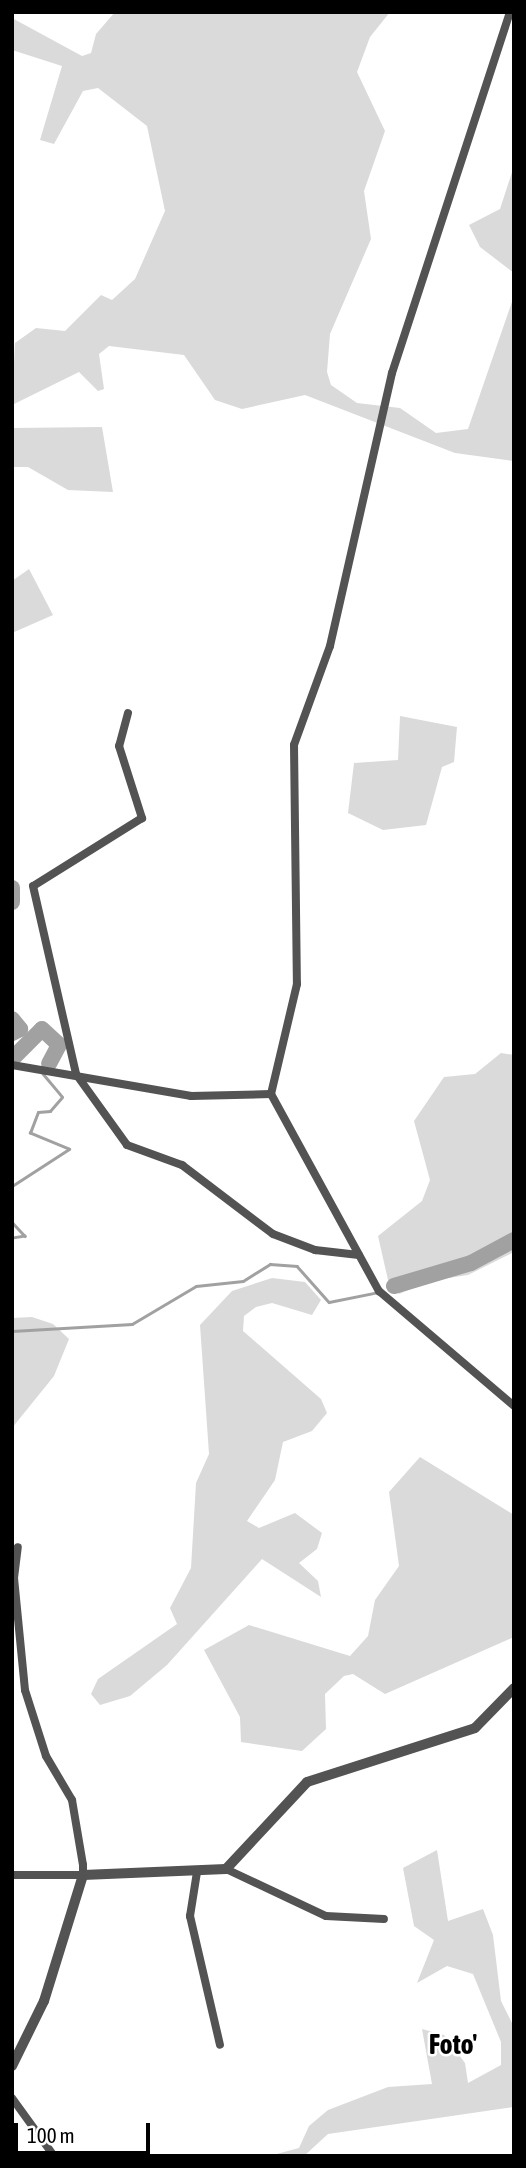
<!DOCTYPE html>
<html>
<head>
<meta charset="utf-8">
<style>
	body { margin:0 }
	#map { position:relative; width:526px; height:2168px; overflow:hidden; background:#fff; font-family:"Asap Condensed",sans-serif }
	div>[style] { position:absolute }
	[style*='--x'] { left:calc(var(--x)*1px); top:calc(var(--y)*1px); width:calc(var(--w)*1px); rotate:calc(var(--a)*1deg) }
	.green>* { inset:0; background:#dadada }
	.stream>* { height:2.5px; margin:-1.25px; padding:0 1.25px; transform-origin:1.25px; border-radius:1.25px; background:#a1a1a1 }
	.river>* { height:16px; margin:-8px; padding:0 8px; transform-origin:8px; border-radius:8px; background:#a1a1a1 }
	.minor>* { height:8px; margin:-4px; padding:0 4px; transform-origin:4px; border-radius:4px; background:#535353 }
	.tertiary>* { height:10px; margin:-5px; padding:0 5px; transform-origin:5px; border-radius:5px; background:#535353 }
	span { translate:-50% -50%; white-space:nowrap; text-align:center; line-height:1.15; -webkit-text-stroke:5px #fff; paint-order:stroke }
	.quarter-label { font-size:28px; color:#000; font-weight:700 }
	.frame { position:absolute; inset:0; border:14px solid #000; pointer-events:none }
	.scale { position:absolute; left:14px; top:2123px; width:136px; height:32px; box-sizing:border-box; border:4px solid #000; border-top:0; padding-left:9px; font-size:21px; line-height:24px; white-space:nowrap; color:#000; -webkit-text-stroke:5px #fff; paint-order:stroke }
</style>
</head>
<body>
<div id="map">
	<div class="green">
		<div style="clip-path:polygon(115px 12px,390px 12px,370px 37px,357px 72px,385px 131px,364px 191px,371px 239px,330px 334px,327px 372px,331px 385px,357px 403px,400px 408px,436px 433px,468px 429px,514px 296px,514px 461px,455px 453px,305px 395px,242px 409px,215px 400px,184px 355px,109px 346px,99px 354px,104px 389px,98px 391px,79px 372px,12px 405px,15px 343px,36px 328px,65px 331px,101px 295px,112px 300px,135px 279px,165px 211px,147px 126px,98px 88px,83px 91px,54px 144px,40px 140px,62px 66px,12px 50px,12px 18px,82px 56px,91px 53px,96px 34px)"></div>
		<div style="clip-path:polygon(514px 166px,514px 273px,480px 247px,469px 225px,500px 209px)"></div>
		<div style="clip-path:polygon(102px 427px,113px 492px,68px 490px,28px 467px,12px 467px,12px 428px)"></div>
		<div style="clip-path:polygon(29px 569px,53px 615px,12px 633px,12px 581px)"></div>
		<div style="clip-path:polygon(400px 716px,457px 727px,454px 762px,442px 767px,426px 825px,383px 830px,348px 813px,354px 763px,398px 760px)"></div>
		<div style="clip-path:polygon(501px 1053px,514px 1055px,514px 1252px,468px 1275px,429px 1281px,399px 1294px,388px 1280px,378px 1236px,422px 1201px,430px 1180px,414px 1121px,444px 1077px,475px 1074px)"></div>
		<div style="clip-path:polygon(272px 1278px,305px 1282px,321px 1300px,312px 1315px,272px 1303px,256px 1307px,244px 1316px,243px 1331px,321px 1399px,327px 1413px,312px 1431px,283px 1442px,275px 1480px,247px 1521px,259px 1528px,295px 1513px,322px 1533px,317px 1549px,299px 1563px,318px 1581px,321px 1597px,262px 1559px,167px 1665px,130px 1696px,100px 1705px,91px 1694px,98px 1679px,177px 1624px,170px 1608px,191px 1568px,196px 1483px,209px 1454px,200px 1325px,232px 1291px)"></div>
		<div style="clip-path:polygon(32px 1317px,53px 1324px,69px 1339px,54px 1376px,12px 1428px,12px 1318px)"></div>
		<div style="clip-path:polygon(420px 1457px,514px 1515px,514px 1637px,385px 1694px,353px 1674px,344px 1676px,325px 1694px,326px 1729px,302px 1751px,241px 1742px,240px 1717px,204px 1650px,249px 1625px,350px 1656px,368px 1636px,375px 1600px,399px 1566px,389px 1492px)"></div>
		<div style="clip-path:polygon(437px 1850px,448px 1921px,483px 1909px,493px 1935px,501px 2001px,514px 2027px,514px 2107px,328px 2134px,304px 2156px,269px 2156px,299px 2148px,309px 2126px,328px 2110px,388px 2087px,432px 2084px,422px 2029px,444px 2035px,465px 2063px,468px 2083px,501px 2065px,501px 2042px,473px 1974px,447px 1966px,417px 1983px,434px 1940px,414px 1926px,403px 1868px)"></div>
	</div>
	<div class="stream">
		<div style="--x:12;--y:1186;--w:68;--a:-33"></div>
		<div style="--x:69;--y:1149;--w:42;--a:-157.7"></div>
		<div style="--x:30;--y:1133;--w:22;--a:-69"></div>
		<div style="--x:38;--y:1112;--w:12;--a:-5"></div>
		<div style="--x:50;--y:1111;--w:18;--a:-49"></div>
		<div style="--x:62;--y:1097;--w:30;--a:-130"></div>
		<div style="--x:12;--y:1212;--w:1;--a:90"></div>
		<div style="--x:12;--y:1222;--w:19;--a:47"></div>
		<div style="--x:25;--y:1236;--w:13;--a:171"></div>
		<div style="--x:12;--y:1331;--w:120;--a:-3.3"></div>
		<div style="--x:132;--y:1324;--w:74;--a:-30.7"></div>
		<div style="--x:196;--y:1286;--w:47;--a:-6.1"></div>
		<div style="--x:243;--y:1281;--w:32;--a:-32"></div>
		<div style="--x:270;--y:1264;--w:27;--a:4"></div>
		<div style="--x:297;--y:1266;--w:48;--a:48.4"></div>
		<div style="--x:329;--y:1302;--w:51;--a:-11.3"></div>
	</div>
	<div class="river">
		<div style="--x:12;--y:888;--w:14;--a:90"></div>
		<div style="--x:12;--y:1019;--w:13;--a:51"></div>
		<div style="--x:20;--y:1029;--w:9;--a:153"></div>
		<div style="--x:12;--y:1059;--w:42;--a:-45"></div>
		<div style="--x:42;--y:1029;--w:23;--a:43"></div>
		<div style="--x:59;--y:1045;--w:21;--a:118"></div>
		<div style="--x:394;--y:1286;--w:80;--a:-16.6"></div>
		<div style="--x:471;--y:1263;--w:49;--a:-28.1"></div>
	</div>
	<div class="minor">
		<div style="--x:510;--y:12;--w:380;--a:108.1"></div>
		<div style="--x:392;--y:373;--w:280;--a:102.8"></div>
		<div style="--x:330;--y:646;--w:105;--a:110"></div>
		<div style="--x:294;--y:745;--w:239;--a:89.3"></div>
		<div style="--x:297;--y:984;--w:113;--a:103.3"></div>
		<div style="--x:271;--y:1094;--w:225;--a:61.3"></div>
		<div style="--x:379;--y:1291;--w:177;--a:40.4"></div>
		<div style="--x:128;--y:713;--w:34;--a:105"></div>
		<div style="--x:119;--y:746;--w:76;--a:72.3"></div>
		<div style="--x:142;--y:818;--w:128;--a:148"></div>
		<div style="--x:33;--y:886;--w:193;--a:77.1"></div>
		<div style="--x:76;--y:1074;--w:87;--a:54.3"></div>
		<div style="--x:127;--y:1145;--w:59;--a:20"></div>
		<div style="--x:182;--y:1165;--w:114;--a:37.2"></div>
		<div style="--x:273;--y:1234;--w:45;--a:20.9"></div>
		<div style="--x:315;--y:1250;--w:44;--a:6.5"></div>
		<div style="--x:12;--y:1065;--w:182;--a:9.8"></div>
		<div style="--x:191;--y:1096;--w:80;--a:-1.4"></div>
		<div style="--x:226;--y:1869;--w:110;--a:25.2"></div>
		<div style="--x:326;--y:1916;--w:58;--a:3"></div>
		<div style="--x:197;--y:1872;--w:45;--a:99"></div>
		<div style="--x:190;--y:1916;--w:132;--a:76.9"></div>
		<div style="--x:12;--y:1875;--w:71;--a:0"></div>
		<div style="--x:83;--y:1875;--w:10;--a:-90"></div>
		<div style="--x:83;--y:1865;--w:66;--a:-99.6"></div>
		<div style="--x:72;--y:1800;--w:51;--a:-120.6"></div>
		<div style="--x:46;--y:1756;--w:69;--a:-107.7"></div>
		<div style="--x:25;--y:1690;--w:113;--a:-95.6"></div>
		<div style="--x:14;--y:1578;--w:31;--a:-83"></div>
		<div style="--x:12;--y:2098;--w:72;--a:54.1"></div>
	</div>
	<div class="tertiary">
		<div style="--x:12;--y:2066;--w:72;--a:-63.8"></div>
		<div style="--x:44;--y:2001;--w:132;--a:-72.8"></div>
		<div style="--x:83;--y:1875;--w:143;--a:-2.4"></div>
		<div style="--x:226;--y:1869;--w:119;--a:-47"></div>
		<div style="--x:307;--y:1782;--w:176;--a:-17.8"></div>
		<div style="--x:475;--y:1728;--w:56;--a:-45.7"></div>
	</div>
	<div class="quarter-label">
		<span style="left:453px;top:2044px">Foto'</span>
	</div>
	<div class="frame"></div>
	<div class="scale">100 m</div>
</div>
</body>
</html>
